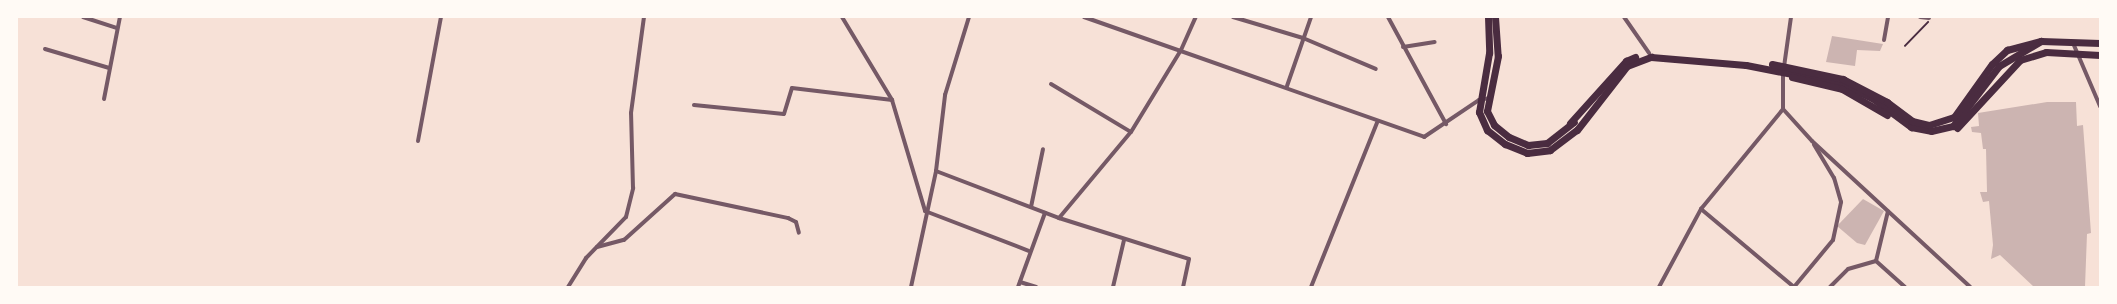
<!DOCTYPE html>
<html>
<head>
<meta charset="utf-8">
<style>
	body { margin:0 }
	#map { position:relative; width:2117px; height:304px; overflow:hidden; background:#f7e1d7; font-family:"Exo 2",sans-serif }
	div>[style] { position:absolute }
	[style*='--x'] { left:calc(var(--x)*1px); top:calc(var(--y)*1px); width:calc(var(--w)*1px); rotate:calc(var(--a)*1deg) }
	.building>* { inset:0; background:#ccb4b1 }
	.path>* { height:1.5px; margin:-0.75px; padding:0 0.75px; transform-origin:0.75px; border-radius:0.75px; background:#4a2c40 }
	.minor>* { height:4px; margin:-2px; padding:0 2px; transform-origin:2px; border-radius:2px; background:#755966 }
	.primary>* { height:7px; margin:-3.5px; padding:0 3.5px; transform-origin:3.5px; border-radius:3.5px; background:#4a2c40 }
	span { translate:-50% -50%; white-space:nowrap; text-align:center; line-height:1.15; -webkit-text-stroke:4px #fffaf5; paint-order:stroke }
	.frame { position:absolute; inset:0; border:18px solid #fffaf5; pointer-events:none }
</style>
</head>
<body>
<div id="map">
	<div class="building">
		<div style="clip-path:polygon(1832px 36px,1883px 44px,1880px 51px,1857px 50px,1855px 66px,1826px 62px)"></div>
		<div style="clip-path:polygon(2047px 102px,2076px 102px,2077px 126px,2083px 125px,2091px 233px,2087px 234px,2085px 287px,2034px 287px,2000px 255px,1991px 259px,1993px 245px,1989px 201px,1983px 202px,1980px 192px,1987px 192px,1986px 149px,1983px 149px,1981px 133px,1972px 132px,1971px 127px,1979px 126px,1978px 113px)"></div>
		<div style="clip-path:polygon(1863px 199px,1884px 211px,1865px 245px,1857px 243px,1837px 226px)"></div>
	</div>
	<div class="path">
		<div style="--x:1905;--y:46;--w:33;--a:-46"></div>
	</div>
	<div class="minor">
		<div style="--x:83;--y:17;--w:36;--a:18"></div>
		<div style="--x:842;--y:17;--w:97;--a:58.9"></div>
		<div style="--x:892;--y:100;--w:116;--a:73.4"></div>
		<div style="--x:925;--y:211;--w:111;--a:21"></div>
		<div style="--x:1084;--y:17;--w:361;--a:19.4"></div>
		<div style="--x:1424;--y:137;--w:66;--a:-33.9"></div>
		<div style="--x:1479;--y:100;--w:10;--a:-11"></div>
		<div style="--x:1233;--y:17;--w:73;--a:16.7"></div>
		<div style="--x:1303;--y:38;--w:79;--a:23"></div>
		<div style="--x:1388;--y:17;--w:122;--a:61.5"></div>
		<div style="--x:1624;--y:17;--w:44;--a:55.2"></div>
		<div style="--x:1791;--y:17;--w:58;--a:98"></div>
		<div style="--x:1783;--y:74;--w:35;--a:90"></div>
		<div style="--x:1783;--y:109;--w:43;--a:47.8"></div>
		<div style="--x:1812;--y:141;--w:215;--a:42.7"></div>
		<div style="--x:1920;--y:17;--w:9;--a:6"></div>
		<div style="--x:1884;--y:40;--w:23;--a:-80"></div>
		<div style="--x:2073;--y:43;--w:69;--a:66.8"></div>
		<div style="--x:1403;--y:47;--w:32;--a:-9"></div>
		<div style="--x:45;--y:49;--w:67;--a:16.5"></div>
		<div style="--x:1051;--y:84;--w:93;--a:31"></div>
		<div style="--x:1287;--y:86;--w:73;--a:-70.8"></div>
		<div style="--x:104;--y:99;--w:84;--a:-79"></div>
		<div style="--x:694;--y:105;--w:90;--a:5.7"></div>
		<div style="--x:784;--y:114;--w:27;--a:-73"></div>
		<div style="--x:792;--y:88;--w:101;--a:6.8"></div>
		<div style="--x:418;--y:141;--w:126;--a:-79.5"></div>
		<div style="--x:936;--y:171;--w:132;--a:20.9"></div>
		<div style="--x:1059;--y:218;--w:136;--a:17.5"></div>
		<div style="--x:1189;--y:259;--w:29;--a:102"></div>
		<div style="--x:1031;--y:207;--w:59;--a:-78.3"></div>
		<div style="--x:1701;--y:209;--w:121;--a:40"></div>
		<div style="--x:1059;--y:218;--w:112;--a:-50.1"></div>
		<div style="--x:1131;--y:132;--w:96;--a:-58.6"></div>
		<div style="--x:1181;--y:50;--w:36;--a:-66"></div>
		<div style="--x:597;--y:247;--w:28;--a:-15"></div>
		<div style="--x:624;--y:240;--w:69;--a:-42"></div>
		<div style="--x:675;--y:194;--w:116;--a:12"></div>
		<div style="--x:788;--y:218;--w:9;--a:27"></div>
		<div style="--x:796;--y:222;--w:11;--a:75"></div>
		<div style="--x:1876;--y:261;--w:39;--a:42"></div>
		<div style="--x:1020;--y:282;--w:17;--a:17"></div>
		<div style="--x:568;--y:287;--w:34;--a:-58"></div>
		<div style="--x:586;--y:258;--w:57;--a:-45.7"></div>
		<div style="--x:626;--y:217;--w:30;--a:-76"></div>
		<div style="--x:633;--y:188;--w:75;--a:-91.5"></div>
		<div style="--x:631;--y:113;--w:97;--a:-82.3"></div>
		<div style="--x:911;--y:287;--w:119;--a:-77.8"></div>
		<div style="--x:936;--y:171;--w:77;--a:-83.2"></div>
		<div style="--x:945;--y:95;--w:82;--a:-72.9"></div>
		<div style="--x:1018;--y:287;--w:79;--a:-70"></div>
		<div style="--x:1113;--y:287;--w:48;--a:-76.8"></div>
		<div style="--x:1311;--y:287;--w:177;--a:-68.1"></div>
		<div style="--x:1659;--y:287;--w:89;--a:-61.7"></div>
		<div style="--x:1701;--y:209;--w:129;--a:-50.6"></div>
		<div style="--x:1794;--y:287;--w:61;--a:-50.3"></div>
		<div style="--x:1833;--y:240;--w:39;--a:-78"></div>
		<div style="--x:1841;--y:202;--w:25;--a:-106"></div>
		<div style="--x:1834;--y:178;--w:39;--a:-121"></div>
		<div style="--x:1830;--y:287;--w:25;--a:-45"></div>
		<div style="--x:1848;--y:269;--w:29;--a:-16"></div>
		<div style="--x:1876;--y:261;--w:51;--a:-76.5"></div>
	</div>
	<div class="primary">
		<div style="--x:1488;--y:17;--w:36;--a:88"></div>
		<div style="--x:1489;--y:53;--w:60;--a:99.6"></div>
		<div style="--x:1479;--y:112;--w:20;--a:66"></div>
		<div style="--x:1487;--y:130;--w:23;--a:38"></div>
		<div style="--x:1505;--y:144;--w:24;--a:22"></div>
		<div style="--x:1527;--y:153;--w:23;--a:-7"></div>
		<div style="--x:1550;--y:150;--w:34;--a:-37"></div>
		<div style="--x:1577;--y:130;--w:81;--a:-52"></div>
		<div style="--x:1627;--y:66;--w:26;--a:-21"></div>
		<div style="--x:1651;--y:57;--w:95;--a:4.8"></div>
		<div style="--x:1746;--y:65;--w:99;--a:11.1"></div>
		<div style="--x:1843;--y:84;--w:32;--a:26"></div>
		<div style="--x:1872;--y:98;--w:49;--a:36.6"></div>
		<div style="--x:1911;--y:127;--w:20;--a:11"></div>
		<div style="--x:1931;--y:131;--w:23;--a:-13"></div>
		<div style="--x:1953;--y:126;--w:76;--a:-52.5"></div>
		<div style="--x:1999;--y:66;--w:49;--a:-30.8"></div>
		<div style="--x:1495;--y:17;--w:39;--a:86"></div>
		<div style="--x:1498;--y:56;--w:56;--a:101.3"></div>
		<div style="--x:1487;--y:111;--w:16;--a:63"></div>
		<div style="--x:1494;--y:125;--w:19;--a:39"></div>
		<div style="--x:1509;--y:137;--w:21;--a:23"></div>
		<div style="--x:1528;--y:145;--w:19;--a:-6"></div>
		<div style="--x:1547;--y:143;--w:34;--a:-38"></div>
		<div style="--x:1772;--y:64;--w:73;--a:11.9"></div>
		<div style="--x:1843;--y:79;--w:50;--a:27.6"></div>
		<div style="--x:1887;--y:102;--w:31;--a:37"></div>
		<div style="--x:1912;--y:121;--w:17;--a:13"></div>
		<div style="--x:1929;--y:125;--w:26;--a:-18"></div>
		<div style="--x:1954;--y:117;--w:65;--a:-54.4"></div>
		<div style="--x:1992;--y:64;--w:21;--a:-43"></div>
		<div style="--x:2007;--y:50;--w:35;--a:-15"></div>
		<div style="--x:2041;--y:41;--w:59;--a:1.9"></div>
		<div style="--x:1792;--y:77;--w:51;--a:13.5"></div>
		<div style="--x:1842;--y:89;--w:52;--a:30"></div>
		<div style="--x:1570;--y:123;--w:84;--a:-47.9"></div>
		<div style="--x:1626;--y:61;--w:10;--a:-24"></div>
		<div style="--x:1957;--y:128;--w:93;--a:-47.2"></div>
		<div style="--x:2020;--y:60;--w:27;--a:-17"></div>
		<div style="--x:2046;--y:52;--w:54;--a:3.2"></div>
	</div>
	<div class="frame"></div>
</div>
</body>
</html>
